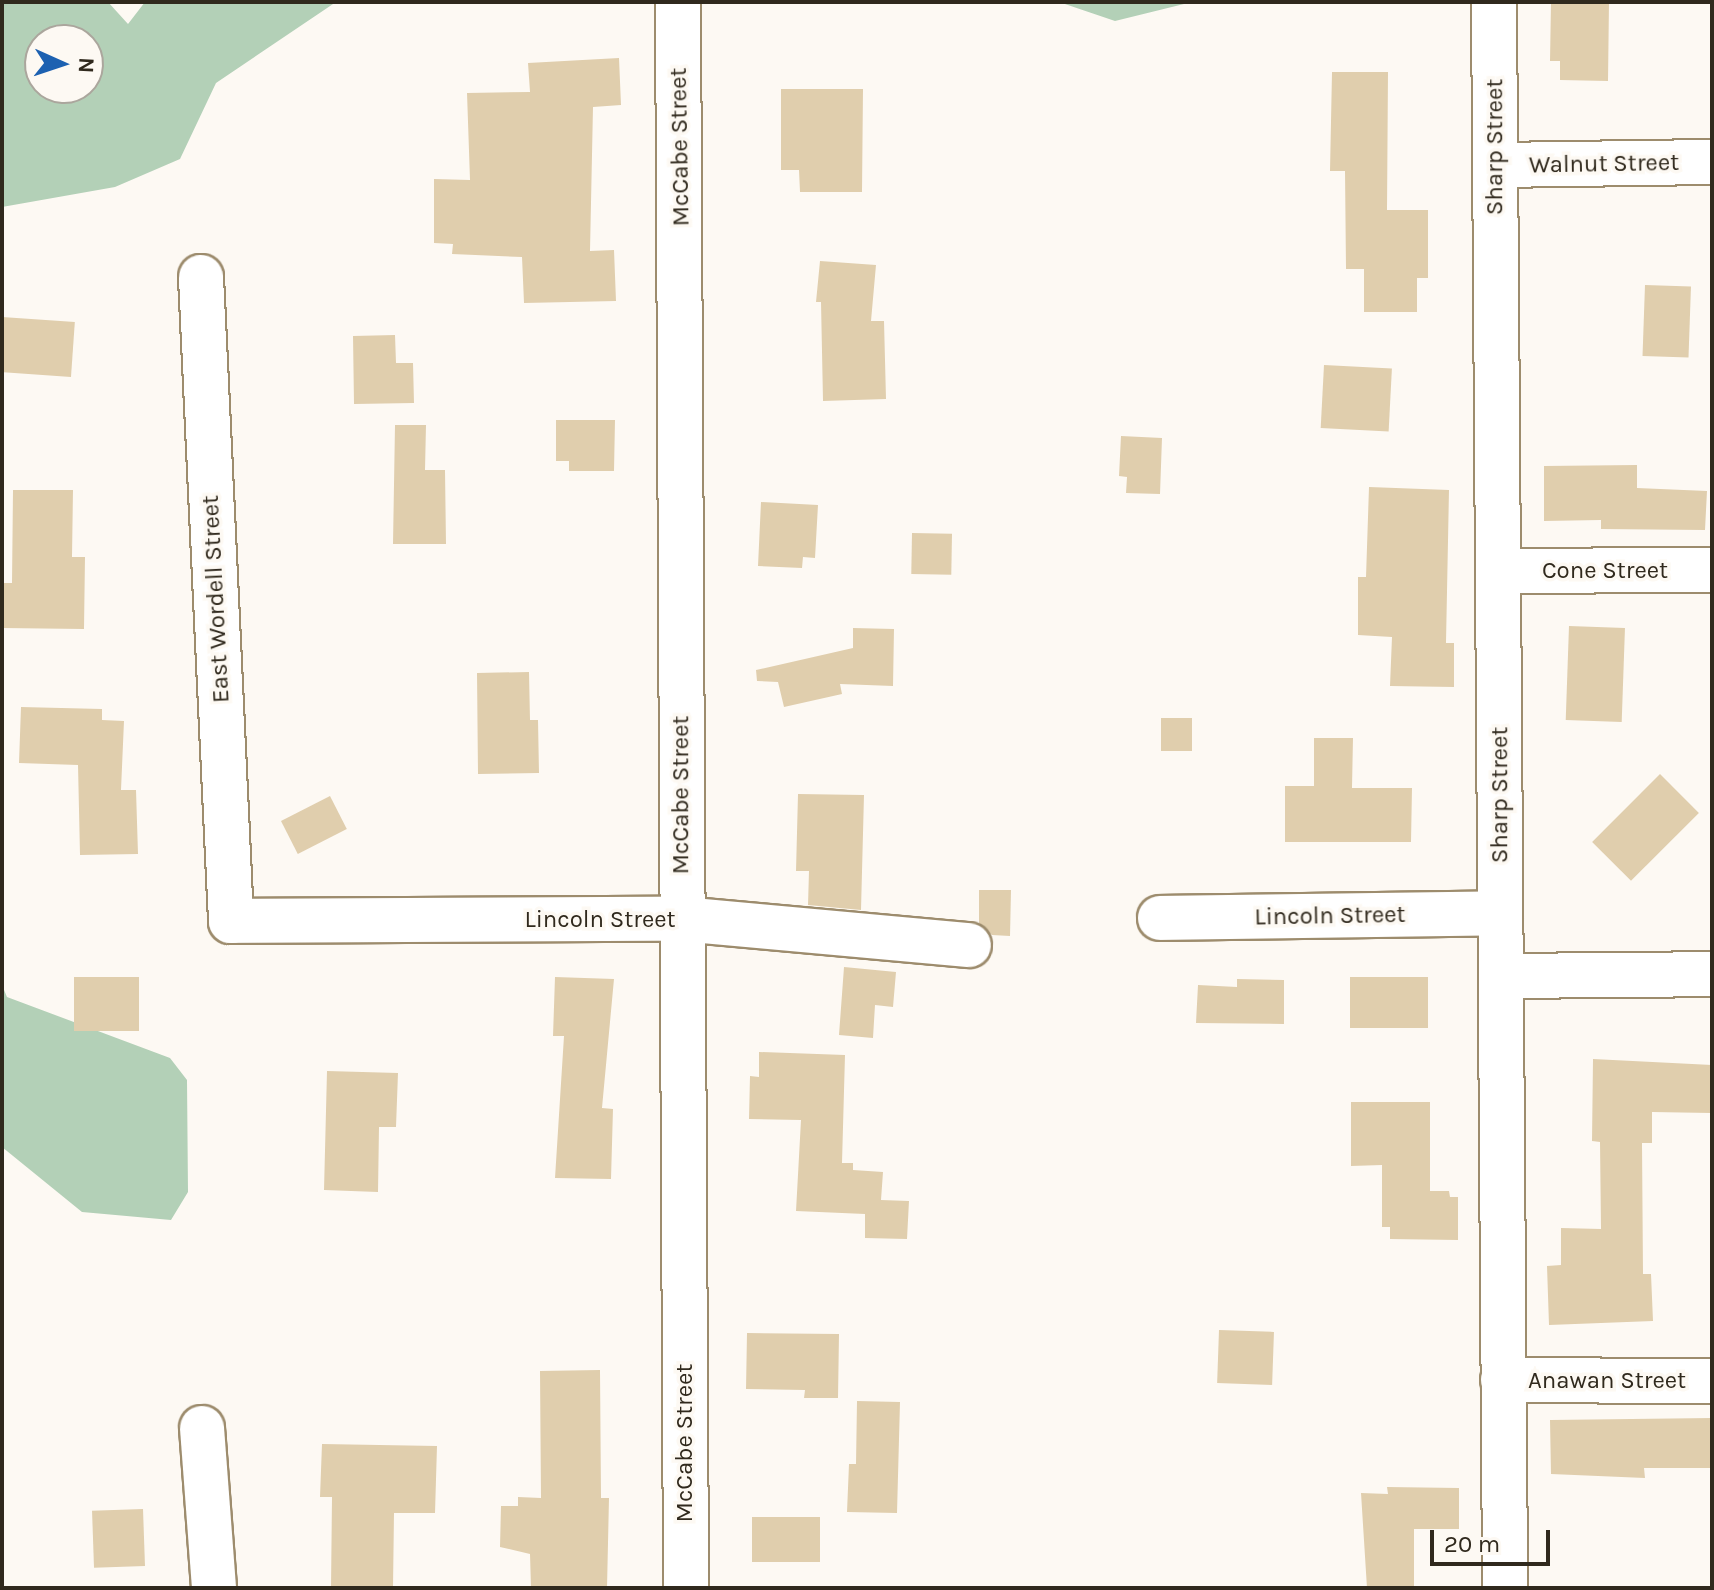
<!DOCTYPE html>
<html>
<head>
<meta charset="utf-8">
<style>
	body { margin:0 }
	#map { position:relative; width:1714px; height:1590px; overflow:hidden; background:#fdf9f3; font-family:Karla,sans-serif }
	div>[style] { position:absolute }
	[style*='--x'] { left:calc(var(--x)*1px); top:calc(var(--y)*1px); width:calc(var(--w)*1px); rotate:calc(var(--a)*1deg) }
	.green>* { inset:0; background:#b3d0b7 }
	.building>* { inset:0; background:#e0cead; transform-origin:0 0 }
	.roads { filter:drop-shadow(2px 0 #9d8c6d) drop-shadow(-2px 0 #9d8c6d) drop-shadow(0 2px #9d8c6d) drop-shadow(0 -2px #9d8c6d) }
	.street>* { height:44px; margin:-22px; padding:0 22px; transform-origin:22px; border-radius:22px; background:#fff }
	.secondary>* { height:44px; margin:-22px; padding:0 22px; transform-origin:22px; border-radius:22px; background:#fff }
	span { translate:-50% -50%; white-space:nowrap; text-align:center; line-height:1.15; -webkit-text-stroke:7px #fdf9f3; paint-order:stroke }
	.street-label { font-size:24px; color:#30291d }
	.frame { position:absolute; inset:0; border:4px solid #30291d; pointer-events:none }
	.north { position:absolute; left:24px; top:24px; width:80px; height:80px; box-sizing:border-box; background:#fdf9f3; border:2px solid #aba69d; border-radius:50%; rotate:93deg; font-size:22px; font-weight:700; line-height:32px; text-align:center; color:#30291d }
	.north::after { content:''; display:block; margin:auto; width:28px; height:36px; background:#1d61b1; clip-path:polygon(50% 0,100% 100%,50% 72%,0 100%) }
	.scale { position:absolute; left:1430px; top:1530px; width:120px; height:36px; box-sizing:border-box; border:4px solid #30291d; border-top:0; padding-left:10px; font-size:24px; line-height:28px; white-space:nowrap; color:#30291d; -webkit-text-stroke:6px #fdf9f3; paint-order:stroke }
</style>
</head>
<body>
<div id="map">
	<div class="green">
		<div style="clip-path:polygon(evenodd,2px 2px,108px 2px,128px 24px,145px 2px,336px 2px,216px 83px,180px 159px,115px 187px,2px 207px,2px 2px,40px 40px,88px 40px,88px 88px,40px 88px,40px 40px)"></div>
		<div style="clip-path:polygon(1059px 2px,1291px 2px,1184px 4px,1115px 21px)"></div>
		<div style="clip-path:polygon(2px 985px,7px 997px,170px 1058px,187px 1080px,188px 1192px,171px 1220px,82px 1212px,2px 1147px)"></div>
	</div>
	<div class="building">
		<div style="clip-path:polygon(1551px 2px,1609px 2px,1608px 81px,1560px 80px,1560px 61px,1550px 61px)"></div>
		<div style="clip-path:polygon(619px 58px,621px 105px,593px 107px,590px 251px,614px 250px,616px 301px,524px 303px,522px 257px,452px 254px,453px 244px,434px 243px,434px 179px,470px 180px,467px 93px,530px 92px,528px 63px)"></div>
		<div style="clip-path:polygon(1332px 72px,1388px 72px,1387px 210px,1428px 210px,1428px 278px,1417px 278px,1417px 312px,1364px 312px,1364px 269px,1346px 269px,1345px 171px,1330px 171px)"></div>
		<div style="clip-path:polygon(781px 89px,863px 89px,862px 192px,800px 192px,799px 170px,781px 170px)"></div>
		<div style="clip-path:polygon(820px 261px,876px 265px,871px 321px,884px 321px,886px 399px,823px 401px,821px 302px,816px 302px)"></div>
		<div style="left:1645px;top:285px;width:46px;height:71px;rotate:2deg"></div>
		<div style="left:2px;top:317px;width:73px;height:55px;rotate:4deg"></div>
		<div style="clip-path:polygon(395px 335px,396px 363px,413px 363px,414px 403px,354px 404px,353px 336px)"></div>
		<div style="left:1324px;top:365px;width:68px;height:63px;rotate:3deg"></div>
		<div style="clip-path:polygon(556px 420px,615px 420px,614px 471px,569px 471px,569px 461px,556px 461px)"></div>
		<div style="clip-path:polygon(395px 425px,426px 425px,425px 470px,445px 470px,446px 544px,393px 544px)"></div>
		<div style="clip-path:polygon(1121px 436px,1162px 438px,1160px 494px,1126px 493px,1127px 477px,1119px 476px)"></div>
		<div style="clip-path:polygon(1637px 465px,1637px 488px,1707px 491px,1705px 530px,1601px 529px,1601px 520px,1544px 521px,1544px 466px)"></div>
		<div style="clip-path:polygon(1369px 487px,1449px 490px,1446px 643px,1454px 643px,1454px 687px,1390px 686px,1392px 637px,1358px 635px,1358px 577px,1366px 577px)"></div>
		<div style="clip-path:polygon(13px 490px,73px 490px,72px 557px,85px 557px,84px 629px,2px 628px,2px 583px,12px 583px)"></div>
		<div style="clip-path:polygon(761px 502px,818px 505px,815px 558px,803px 557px,802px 568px,758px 566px)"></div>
		<div style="left:912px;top:533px;width:40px;height:41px;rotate:1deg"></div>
		<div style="left:1569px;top:626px;width:56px;height:94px;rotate:2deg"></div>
		<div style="clip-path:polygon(853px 628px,894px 629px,893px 686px,840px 684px,842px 694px,784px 707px,778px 682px,757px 681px,756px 670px,853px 648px)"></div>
		<div style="clip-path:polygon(529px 672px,530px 720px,538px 720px,539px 773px,478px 774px,477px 673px)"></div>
		<div style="clip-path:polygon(21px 707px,102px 709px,102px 720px,124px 721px,121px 790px,136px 790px,138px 854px,80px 855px,78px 765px,19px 763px)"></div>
		<div style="left:1161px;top:718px;width:31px;height:33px"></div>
		<div style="clip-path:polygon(1314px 738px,1353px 738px,1352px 788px,1412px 788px,1411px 842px,1285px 842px,1285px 786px,1314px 786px)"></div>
		<div style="left:1660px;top:774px;width:55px;height:96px;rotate:45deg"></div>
		<div style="clip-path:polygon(798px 794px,864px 795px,861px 910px,808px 905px,809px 871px,796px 871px)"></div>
		<div style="left:330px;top:796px;width:37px;height:55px;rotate:63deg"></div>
		<div style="clip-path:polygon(979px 890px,1011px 890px,1010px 936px,992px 935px,979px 923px)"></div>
		<div style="clip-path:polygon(844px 967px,896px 972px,893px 1007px,875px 1005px,873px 1038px,839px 1035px)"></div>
		<div style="left:74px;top:977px;width:65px;height:54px"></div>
		<div style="clip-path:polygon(555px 977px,614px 979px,602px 1108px,613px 1109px,611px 1179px,555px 1178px,564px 1036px,553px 1036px)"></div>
		<div style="left:1350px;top:977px;width:78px;height:51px"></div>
		<div style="clip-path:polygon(1237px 979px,1284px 980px,1284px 1024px,1196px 1023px,1198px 985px,1237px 987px)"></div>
		<div style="clip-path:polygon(759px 1052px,845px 1055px,842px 1163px,853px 1163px,853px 1170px,883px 1172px,881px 1200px,909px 1201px,907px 1239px,865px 1238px,865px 1214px,796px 1211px,801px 1120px,749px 1119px,750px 1076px,759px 1077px)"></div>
		<div style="clip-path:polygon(1593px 1059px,1712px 1065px,1711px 1113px,1652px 1112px,1652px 1143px,1642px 1143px,1643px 1274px,1651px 1274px,1653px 1321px,1549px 1325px,1547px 1266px,1561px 1265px,1561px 1228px,1601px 1229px,1600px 1142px,1592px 1141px)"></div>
		<div style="clip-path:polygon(327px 1071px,398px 1073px,396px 1127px,379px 1127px,378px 1192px,324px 1190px)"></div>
		<div style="clip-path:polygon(1351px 1102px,1430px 1102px,1430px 1191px,1449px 1191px,1450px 1197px,1458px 1197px,1458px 1240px,1390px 1239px,1390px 1227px,1382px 1227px,1382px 1165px,1351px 1166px)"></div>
		<div style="left:1219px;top:1330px;width:55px;height:53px;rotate:2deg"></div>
		<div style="clip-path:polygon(747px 1333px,839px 1334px,838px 1398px,804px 1398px,805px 1390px,746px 1389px)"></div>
		<div style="clip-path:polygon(600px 1370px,601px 1498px,609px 1498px,607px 1588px,531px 1588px,530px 1554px,500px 1547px,501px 1506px,518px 1506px,518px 1497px,541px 1498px,540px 1371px)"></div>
		<div style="clip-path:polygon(857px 1401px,900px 1402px,897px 1513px,847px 1512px,849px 1464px,856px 1464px)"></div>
		<div style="clip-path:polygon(1712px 1418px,1712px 1468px,1644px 1468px,1645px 1478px,1551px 1474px,1550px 1420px)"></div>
		<div style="clip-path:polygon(322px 1444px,437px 1446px,435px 1513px,394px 1513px,393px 1588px,331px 1588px,332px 1497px,320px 1497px)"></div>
		<div style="clip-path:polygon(1387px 1487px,1459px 1488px,1459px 1529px,1414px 1529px,1414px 1588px,1367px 1588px,1361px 1493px,1388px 1494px)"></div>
		<div style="left:143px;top:1509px;width:57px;height:51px;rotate:88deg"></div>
		<div style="left:752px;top:1517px;width:68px;height:45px"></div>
	</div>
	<div class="roads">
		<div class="street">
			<div style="--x:678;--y:2;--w:1586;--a:89.71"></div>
			<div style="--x:1496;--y:165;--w:216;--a:-0.8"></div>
			<div style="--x:201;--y:277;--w:645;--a:87.33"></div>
			<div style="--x:231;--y:921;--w:450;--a:-0.3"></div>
			<div style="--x:681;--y:919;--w:289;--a:5.2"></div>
			<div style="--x:1499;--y:571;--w:213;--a:-0.3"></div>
			<div style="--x:1160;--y:918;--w:340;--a:-0.8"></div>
			<div style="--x:1502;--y:976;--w:210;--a:-0.5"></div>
			<div style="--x:1503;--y:1380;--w:209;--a:0.3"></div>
			<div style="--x:202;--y:1428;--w:160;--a:85.7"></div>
		</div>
		<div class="secondary">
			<div style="--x:1494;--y:2;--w:1586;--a:89.6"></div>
		</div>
	</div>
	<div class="street-label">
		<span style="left:680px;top:147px;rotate:-91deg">McCabe Street</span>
		<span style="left:1495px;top:147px;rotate:-90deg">Sharp Street</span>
		<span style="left:1604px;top:164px;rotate:-1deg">Walnut Street</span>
		<span style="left:1605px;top:571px">Cone Street</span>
		<span style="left:216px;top:599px;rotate:-93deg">East Wordell Street</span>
		<span style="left:681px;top:795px;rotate:-90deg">McCabe Street</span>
		<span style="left:1500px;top:795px;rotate:-90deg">Sharp Street</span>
		<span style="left:1330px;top:916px;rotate:-1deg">Lincoln Street</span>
		<span style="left:600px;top:920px">Lincoln Street</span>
		<span style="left:1607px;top:1381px">Anawan Street</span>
		<span style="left:685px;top:1443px;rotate:-90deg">McCabe Street</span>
	</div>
	<div class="frame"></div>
	<div class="north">N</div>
	<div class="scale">20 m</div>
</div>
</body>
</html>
